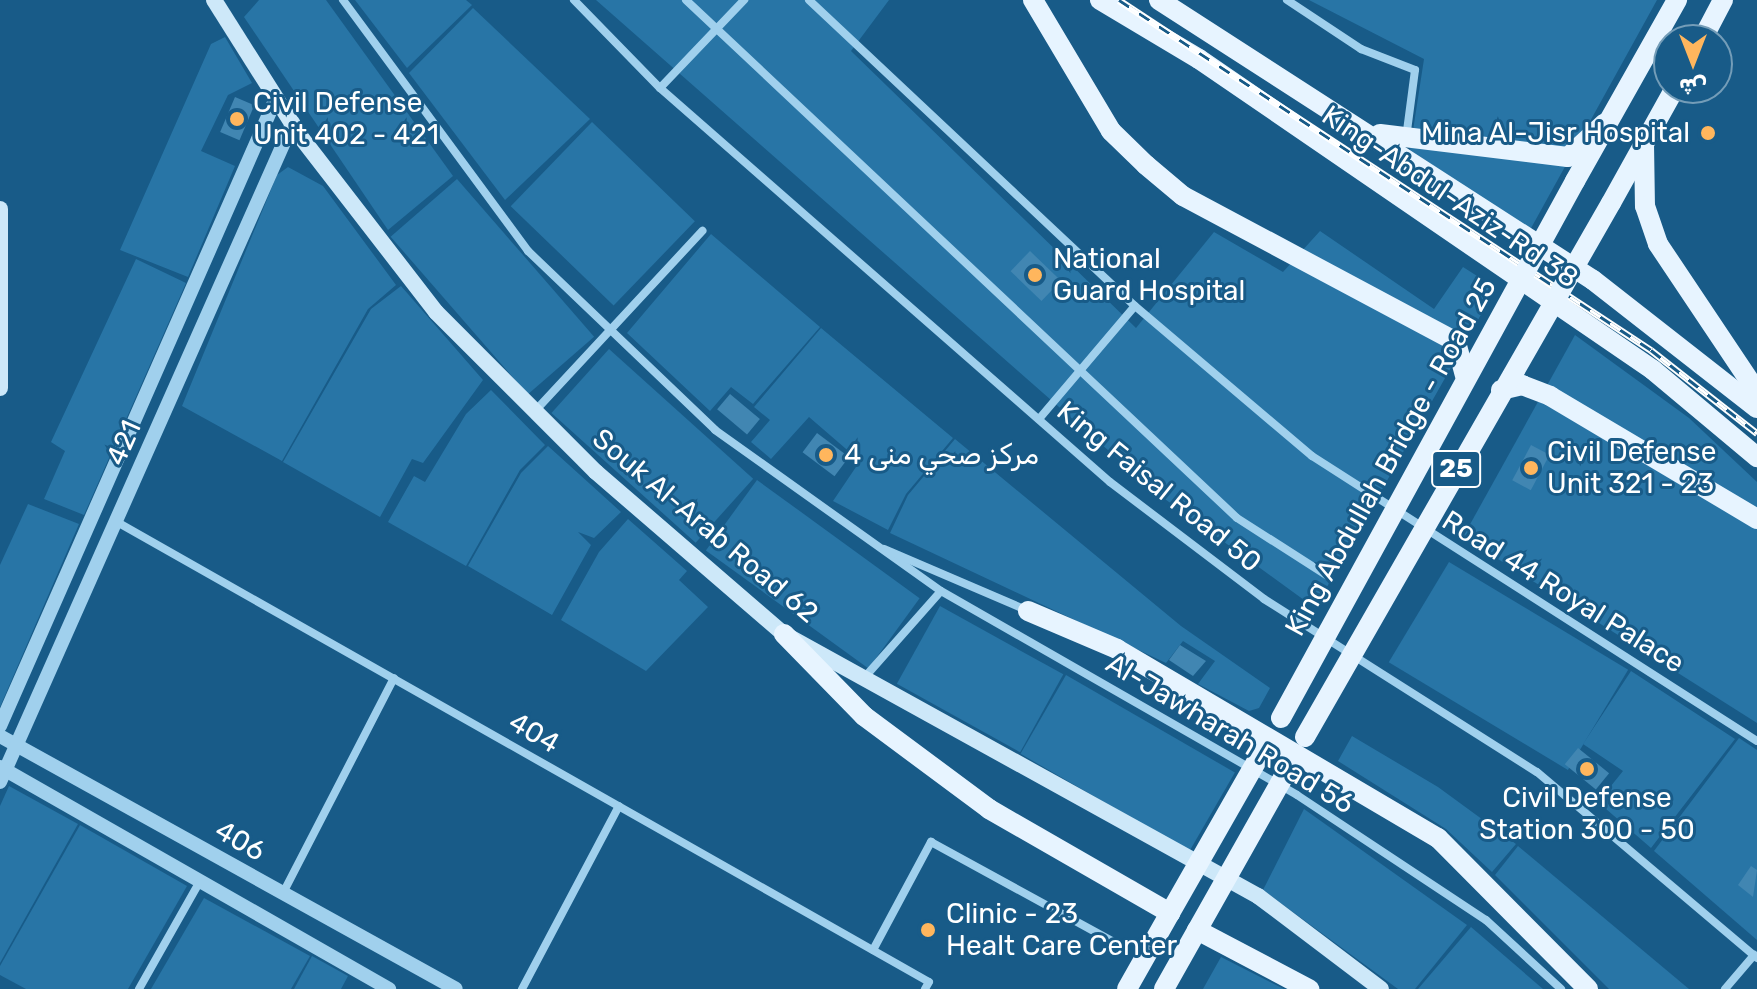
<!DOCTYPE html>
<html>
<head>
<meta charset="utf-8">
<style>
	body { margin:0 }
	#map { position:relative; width:1757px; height:989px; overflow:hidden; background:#185b88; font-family:Rubik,"Noto Naskh Arabic",sans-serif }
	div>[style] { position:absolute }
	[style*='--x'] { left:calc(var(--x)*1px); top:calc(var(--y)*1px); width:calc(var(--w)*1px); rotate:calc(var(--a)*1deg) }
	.green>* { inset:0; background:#2875a6; transform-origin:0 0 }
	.building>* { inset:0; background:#4186b2; transform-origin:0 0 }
	.minor>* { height:8px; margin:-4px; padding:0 4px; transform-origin:4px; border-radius:4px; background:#a0d0ed }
	.tertiary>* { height:14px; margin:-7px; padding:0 7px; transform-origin:7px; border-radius:7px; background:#a0d0ed }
	.secondary>* { height:16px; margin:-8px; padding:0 8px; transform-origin:8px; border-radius:8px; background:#cde8f9 }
	.primary>* { height:20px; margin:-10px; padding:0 10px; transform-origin:10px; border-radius:10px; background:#e7f4ff }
	.rail>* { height:7px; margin-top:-3.5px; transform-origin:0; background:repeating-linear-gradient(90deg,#185b88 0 12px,#fff 0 24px); box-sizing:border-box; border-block:2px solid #fff }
	.primary-bridge>* { height:20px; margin:-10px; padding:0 10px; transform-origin:10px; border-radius:10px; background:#e7f4ff }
	.dots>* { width:22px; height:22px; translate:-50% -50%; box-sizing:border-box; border:4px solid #185b88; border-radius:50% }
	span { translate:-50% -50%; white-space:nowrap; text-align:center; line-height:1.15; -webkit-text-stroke:6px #185b88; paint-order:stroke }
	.shield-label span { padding:2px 6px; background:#185b88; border:2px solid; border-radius:6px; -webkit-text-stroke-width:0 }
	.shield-label { font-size:26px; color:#fff; font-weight:700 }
	.poi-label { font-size:28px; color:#fff }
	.left { translate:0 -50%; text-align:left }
	.right { translate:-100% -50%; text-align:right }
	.street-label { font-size:28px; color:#fff }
	.north { position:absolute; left:1653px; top:24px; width:80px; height:80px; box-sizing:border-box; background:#185b88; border:2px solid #749db8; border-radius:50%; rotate:180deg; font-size:22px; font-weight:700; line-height:32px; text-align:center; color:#fff }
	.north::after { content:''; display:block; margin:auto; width:28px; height:36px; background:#ffb65d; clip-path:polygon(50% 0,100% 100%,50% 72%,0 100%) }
</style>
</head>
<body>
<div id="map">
	<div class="green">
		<div style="clip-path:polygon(259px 0,326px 0,453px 176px,388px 230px,244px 17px)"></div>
		<div style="clip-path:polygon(355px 0,466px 0,472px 5px,407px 68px)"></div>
		<div style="clip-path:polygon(596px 0,889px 0,851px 51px,1136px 328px,1214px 232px,1283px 272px,1320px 231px,1434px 309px,1463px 267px,1496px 288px,1315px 608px,1158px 494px)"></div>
		<div style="clip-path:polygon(1309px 0,1657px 0,1530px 230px,1410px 150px,1424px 59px)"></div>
		<div style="clip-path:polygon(473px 8px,590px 119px,505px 200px,409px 73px)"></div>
		<div style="clip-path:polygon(225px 37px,252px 83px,228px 95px,201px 151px,235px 166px,188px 277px,120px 250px,211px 44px)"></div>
		<div style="left:592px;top:122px;width:143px;height:117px;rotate:44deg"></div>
		<div style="clip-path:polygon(288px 167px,323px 186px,396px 285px,368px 309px,282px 461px,182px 406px,277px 175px)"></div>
		<div style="left:457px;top:179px;width:209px;height:88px;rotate:49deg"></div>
		<div style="clip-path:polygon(711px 234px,820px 327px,753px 404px,731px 387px,710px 411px,627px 333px)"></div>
		<div style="clip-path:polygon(136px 259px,186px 283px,84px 515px,44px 499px,65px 451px,51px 442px)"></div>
		<div style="clip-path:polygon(401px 286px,483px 380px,423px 463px,412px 459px,380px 517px,283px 462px,371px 309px)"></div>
		<div style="clip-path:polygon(821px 328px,953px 438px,906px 494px,888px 530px,833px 501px,860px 461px,809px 417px,771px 459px,751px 442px,770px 420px,754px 407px)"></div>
		<div style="clip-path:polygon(1575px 335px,1689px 418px,1757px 482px,1757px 723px,1463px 537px)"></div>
		<div style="left:609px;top:349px;width:194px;height:86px;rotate:42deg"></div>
		<div style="clip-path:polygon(491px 390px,545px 445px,520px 470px,466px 566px,388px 522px,414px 476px,425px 482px,466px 414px)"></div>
		<div style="clip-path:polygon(955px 439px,1181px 626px,1270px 688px,1259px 708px,1249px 711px,1198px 684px,1215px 661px,1183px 641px,1166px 663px,890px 533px,908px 495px)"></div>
		<div style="clip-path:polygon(548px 446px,621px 512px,594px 538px,578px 532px,591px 545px,552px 615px,468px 566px,521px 473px)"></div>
		<div style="left:757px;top:480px;width:201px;height:87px;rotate:36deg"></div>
		<div style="clip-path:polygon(28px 504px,79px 524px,0 707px,0 565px)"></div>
		<div style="clip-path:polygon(628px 519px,687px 571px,679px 580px,708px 607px,646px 671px,561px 620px,599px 552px)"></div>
		<div style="left:1449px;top:562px;width:209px;height:117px;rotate:31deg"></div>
		<div style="left:940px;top:606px;width:141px;height:89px;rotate:29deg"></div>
		<div style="clip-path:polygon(1631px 671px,1735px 739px,1651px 848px,1598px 802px,1623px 771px,1583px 744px)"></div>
		<div style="left:1066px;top:675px;width:195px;height:91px;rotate:30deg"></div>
		<div style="clip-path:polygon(1352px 736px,1438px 787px,1516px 844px,1492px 872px,1446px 829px,1338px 761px)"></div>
		<div style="clip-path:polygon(1739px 738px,1757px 750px,1757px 940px,1654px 851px)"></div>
		<div style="clip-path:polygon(9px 786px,78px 824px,0 963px,0 806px)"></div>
		<div style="clip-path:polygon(1304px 809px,1467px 925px,1415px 989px,1398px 989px,1263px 890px)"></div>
		<div style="clip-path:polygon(80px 825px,187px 886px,128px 989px,26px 989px,0 975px,0 966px)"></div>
		<div style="clip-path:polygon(1518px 846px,1689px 989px,1609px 989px,1495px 875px)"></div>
		<div style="clip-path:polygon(204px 898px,310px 956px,291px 989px,151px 989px)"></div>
		<div style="clip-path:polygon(1471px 927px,1543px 989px,1418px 989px)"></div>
		<div style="clip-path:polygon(312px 956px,348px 976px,341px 989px,294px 989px)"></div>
		<div style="clip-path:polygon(1221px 957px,1284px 989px,1203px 989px)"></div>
	</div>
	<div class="building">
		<div style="left:235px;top:97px;width:21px;height:38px;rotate:23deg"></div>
		<div style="left:1030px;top:251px;width:43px;height:28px;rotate:44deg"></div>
		<div style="left:730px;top:394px;width:39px;height:20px;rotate:40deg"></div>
		<div style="left:817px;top:433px;width:40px;height:24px;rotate:37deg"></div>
		<div style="left:1531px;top:445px;width:21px;height:40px;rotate:28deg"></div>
		<div style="clip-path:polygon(1180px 645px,1206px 661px,1193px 676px,1169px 660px)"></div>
		<div style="left:1578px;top:748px;width:40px;height:21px;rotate:39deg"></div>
		<div style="clip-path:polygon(1751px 866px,1757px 870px,1753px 897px,1738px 885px)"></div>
	</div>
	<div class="minor">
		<div style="--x:343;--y:0;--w:312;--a:53.6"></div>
		<div style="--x:528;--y:251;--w:259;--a:43.7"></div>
		<div style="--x:715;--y:430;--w:277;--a:35.5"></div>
		<div style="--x:941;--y:591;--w:410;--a:29.8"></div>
		<div style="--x:1297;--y:795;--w:227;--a:33.5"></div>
		<div style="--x:1486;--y:920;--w:102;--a:42.6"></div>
		<div style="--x:574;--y:0;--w:123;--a:45.7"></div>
		<div style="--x:660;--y:88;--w:598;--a:41.2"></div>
		<div style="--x:1110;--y:482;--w:193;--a:37.2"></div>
		<div style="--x:1264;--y:599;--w:323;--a:32.4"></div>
		<div style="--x:1537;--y:772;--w:288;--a:40.2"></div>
		<div style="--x:686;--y:0;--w:756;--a:43.23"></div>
		<div style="--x:1237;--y:518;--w:106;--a:32.6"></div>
		<div style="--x:809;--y:0;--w:447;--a:43.2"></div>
		<div style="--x:1135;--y:306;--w:232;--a:40.3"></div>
		<div style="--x:1312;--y:456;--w:528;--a:32.64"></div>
		<div style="--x:1287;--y:0;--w:89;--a:33.5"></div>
		<div style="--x:1361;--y:49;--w:58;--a:21.3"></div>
		<div style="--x:1415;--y:70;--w:69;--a:97.5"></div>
		<div style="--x:660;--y:88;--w:122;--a:-46.3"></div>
		<div style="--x:535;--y:411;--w:246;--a:-47.1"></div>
		<div style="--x:1039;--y:419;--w:148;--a:-49.7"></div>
		<div style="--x:117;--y:522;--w:933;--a:29.53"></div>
		<div style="--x:929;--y:982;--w:8;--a:120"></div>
		<div style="--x:884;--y:549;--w:155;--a:23.2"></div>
		<div style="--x:864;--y:678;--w:116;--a:-48.5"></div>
		<div style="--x:282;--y:895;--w:244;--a:-62.7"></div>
		<div style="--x:873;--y:950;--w:123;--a:-61.8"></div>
		<div style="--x:931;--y:842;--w:221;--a:28.7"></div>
		<div style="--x:139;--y:989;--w:122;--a:-60.5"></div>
		<div style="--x:522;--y:989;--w:207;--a:-62.1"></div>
		<div style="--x:1725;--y:989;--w:45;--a:-49.5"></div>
	</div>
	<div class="tertiary">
		<div style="--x:0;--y:726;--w:686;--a:-66.27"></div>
		<div style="--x:0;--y:736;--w:521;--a:29.02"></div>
		<div style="--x:0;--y:767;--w:448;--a:29.7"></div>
		<div style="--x:0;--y:782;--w:722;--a:-66.06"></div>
	</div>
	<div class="secondary">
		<div style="--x:214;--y:0;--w:161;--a:57.7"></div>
		<div style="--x:300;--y:136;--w:222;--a:52.3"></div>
		<div style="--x:436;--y:312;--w:226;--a:45"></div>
		<div style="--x:596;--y:472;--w:248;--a:40.8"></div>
		<div style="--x:784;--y:634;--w:542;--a:28.93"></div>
		<div style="--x:1258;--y:896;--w:154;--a:37.1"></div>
		<div style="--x:0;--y:209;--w:179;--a:90"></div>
	</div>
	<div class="primary">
		<div style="--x:1033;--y:0;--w:152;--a:59.2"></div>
		<div style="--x:1111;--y:131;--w:49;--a:44.2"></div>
		<div style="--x:1146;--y:165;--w:48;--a:40"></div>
		<div style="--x:1183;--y:196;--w:310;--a:28.1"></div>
		<div style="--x:1456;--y:342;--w:34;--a:75"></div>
		<div style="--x:1100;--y:0;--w:115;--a:30.8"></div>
		<div style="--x:1199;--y:59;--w:550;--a:34.41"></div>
		<div style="--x:1653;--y:370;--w:136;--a:39.9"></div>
		<div style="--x:1159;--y:0;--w:516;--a:32.83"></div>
		<div style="--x:1593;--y:280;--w:208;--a:38"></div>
		<div style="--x:1702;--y:40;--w:45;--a:-62.3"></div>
		<div style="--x:1380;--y:134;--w:189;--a:7"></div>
		<div style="--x:1568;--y:157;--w:50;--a:-42.6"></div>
		<div style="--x:1644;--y:144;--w:62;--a:89.1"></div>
		<div style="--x:1645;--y:206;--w:40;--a:71.1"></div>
		<div style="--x:1658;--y:244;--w:178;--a:56.2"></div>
		<div style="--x:1575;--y:181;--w:208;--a:-60.6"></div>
		<div style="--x:1611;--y:203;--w:132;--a:-60.9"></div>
		<div style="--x:1501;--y:390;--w:22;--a:-13"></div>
		<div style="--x:1522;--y:385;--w:30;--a:21"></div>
		<div style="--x:1550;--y:396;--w:241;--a:30.7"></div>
		<div style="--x:1028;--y:611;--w:97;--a:23.1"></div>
		<div style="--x:1117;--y:649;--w:373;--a:30.5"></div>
		<div style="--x:1438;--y:838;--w:213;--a:45.2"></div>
		<div style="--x:784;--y:634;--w:115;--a:45.7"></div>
		<div style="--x:864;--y:716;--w:156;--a:36.6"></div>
		<div style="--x:989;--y:809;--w:209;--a:29.9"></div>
		<div style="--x:1170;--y:913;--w:87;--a:119.5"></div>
		<div style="--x:1197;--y:930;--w:127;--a:27.8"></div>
	</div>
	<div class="rail">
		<div style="--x:1119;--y:0;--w:637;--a:33.34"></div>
		<div style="--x:1651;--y:350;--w:135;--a:38.1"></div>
	</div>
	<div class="primary-bridge">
		<div style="--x:1281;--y:718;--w:612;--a:-61.3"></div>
		<div style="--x:1305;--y:737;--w:615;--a:-60.19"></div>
		<div style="--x:1170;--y:913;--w:198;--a:-60.3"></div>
		<div style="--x:1164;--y:989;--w:269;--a:-60.6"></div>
	</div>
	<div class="dots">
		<div style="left:237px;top:119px;background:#ffb65d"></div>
		<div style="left:1708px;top:133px;background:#ffb65d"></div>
		<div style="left:1035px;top:275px;background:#ffb65d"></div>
		<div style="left:826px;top:455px;background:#ffb65d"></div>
		<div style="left:1531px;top:468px;background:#ffb65d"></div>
		<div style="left:1587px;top:769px;background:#ffb65d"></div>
		<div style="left:928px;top:930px;background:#ffb65d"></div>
	</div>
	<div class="shield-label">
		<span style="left:1456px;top:469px">25</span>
	</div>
	<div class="poi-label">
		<span class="left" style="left:253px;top:119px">Civil Defense<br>Unit 402 - 421</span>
		<span class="right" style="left:1690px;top:133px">Mina Al-Jisr Hospital</span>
		<span class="left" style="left:1053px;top:275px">National<br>Guard Hospital</span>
		<span class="left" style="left:1547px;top:468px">Civil Defense<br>Unit 321 - 23</span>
		<span class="left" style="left:844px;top:455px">مركز صحي منى 4</span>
		<span style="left:1587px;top:814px">Civil Defense<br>Station 300 - 50</span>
		<span class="left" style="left:946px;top:930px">Clinic - 23<br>Healt Care Center</span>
	</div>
	<div class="street-label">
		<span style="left:1450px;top:197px;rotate:34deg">King-Abdul-Aziz-Rd 38</span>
		<span style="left:124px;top:443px;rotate:-66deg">421</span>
		<span style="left:1391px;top:457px;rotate:-61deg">King Abdullah Bridge - Road 25</span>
		<span style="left:1159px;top:487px;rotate:39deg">King Faisal Road 50</span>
		<span style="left:705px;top:526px;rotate:40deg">Souk Al-Arab Road 62</span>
		<span style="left:1563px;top:592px;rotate:32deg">Road 44 Royal Palace</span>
		<span style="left:534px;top:733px;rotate:30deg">404</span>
		<span style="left:1230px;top:734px;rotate:31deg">Al-Jawharah Road 56</span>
		<span style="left:240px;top:841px;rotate:30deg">406</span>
	</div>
	<div class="north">ش</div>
</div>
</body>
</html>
